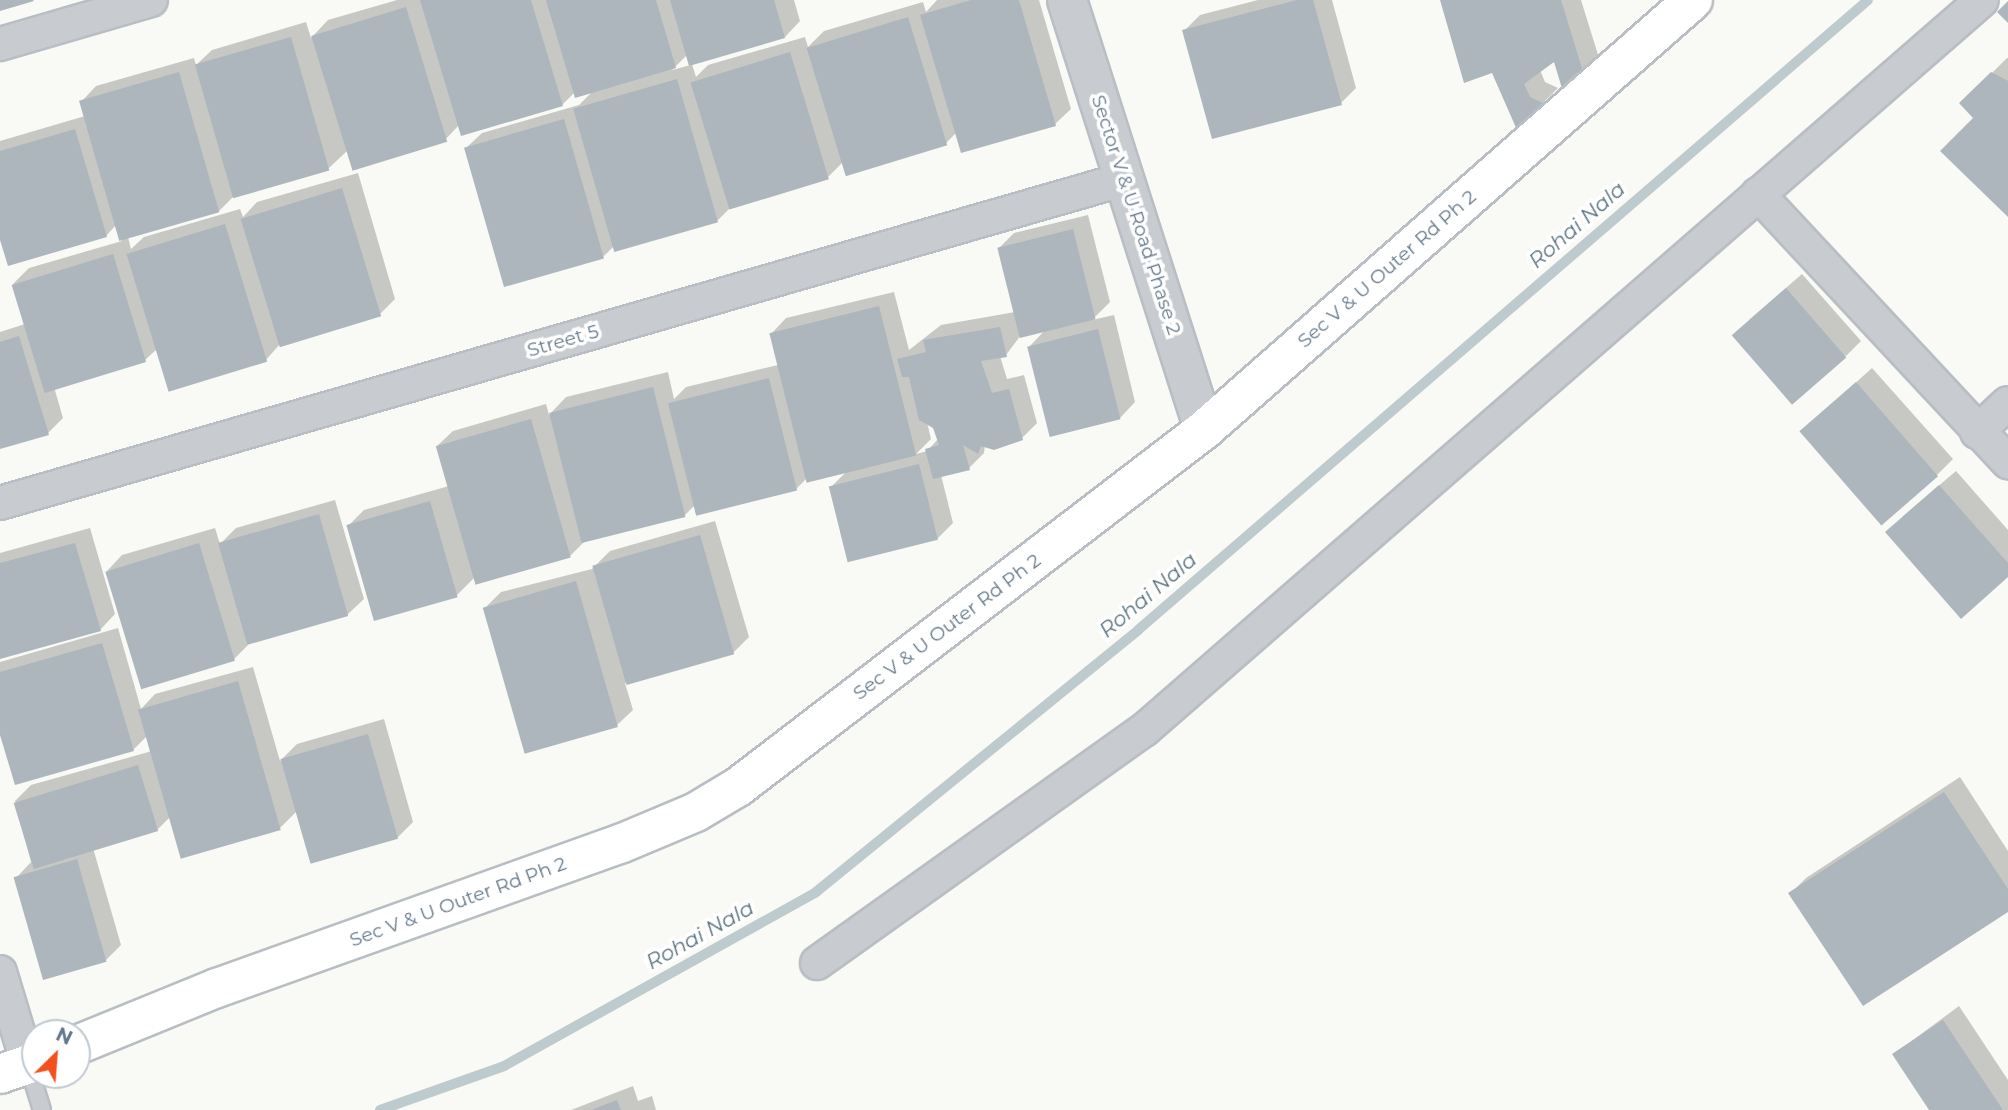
<!DOCTYPE html>
<html>
<head>
<meta charset="utf-8">
<style>
	body { margin:0 }
	#map { position:relative; width:2008px; height:1110px; overflow:hidden; background:#f9f9f6; font-family:Montserrat,sans-serif }
	div>[style] { position:absolute }
	[style*='--x'] { left:calc(var(--x)*1px); top:calc(var(--y)*1px); width:calc(var(--w)*1px); rotate:calc(var(--a)*1deg) }
	.shadow>* { inset:0; background:#0003 }
	.stream>* { height:10px; margin:-5px; padding:0 5px; transform-origin:5px; border-radius:5px; background:#bdcace }
	.building>* { inset:0; background:#acb6bc; transform-origin:0 0 }
	.roads { filter:drop-shadow(2px 0 #b8bec3) drop-shadow(-2px 0 #b8bec3) drop-shadow(0 2px #b8bec3) drop-shadow(0 -2px #b8bec3) }
	.service>* { height:16px; margin:-8px; padding:0 8px; transform-origin:8px; border-radius:8px; background:#c8ccd0 }
	.minor>* { height:32px; margin:-16px; padding:0 16px; transform-origin:16px; border-radius:16px; background:#c8ccd0 }
	.tertiary>* { height:38px; margin:-19px; padding:0 19px; transform-origin:19px; border-radius:19px; background:#c8ccd0 }
	.secondary>* { height:38px; margin:-19px; padding:0 19px; transform-origin:19px; border-radius:19px; background:#fff }
	span { translate:-50% -50%; white-space:nowrap; text-align:center; line-height:1.15; -webkit-text-stroke:7px #fff; paint-order:stroke }
	.street-label { font-size:19px; color:#65798a }
	.water-label { font-size:21px; color:#5c747e; font-style:italic }
	.north { position:absolute; left:21px; top:1019px; width:70px; height:70px; box-sizing:border-box; background:#fff; border:2px solid #c1c9d0; border-radius:50%; rotate:25deg; font-size:19px; font-weight:700; line-height:28px; text-align:center; color:#65798a }
	.north::after { content:''; display:block; margin:auto; width:24px; height:32px; background:#f2511d; clip-path:polygon(50% 0,100% 100%,50% 72%,0 100%) }
</style>
</head>
<body>
<div id="map">
	<div class="shadow">
		<div style="clip-path:polygon(evenodd,397px 0,794px 0,800px 21px,785px 37px,692px 64px,696px 77px,708px 65px,805px 37px,808px 47px,824px 31px,923px 2px,926px 12px,937px 0,1039px 0,1071px 109px,1055px 124px,957px 132px,945px 144px,843px 162px,827px 178px,733px 205px,718px 220px,615px 245px,604px 256px,466px 148px,482px 133px,579px 105px,594px 90px,575px 92px,562px 105px,459px 125px,445px 140px,347px 151px,329px 168px,234px 196px,219px 211px,128px 237px,131px 249px,144px 237px,240px 209px,243px 217px,257px 202px,358px 173px,395px 299px,379px 315px,280px 344px,265px 361px,157px 349px,144px 361px,54px 387px,63px 418px,48px 433px,0 447px,0 332px,25px 324px,13px 284px,29px 268px,122px 241px,117px 224px,106px 236px,0 234px,0 141px,85px 116px,81px 102px,96px 86px,194px 58px,196px 65px,212px 50px,306px 22px,311px 38px,328px 20px,397px 0,688px 54px,691px 65px,672px 70px,688px 54px)"></div>
		<div style="clip-path:polygon(1258px 0,1332px 0,1356px 88px,1341px 103px,1184px 31px,1200px 15px)"></div>
		<div style="clip-path:polygon(1442px 0,1581px 0,1600px 61px,1584px 76px,1555px 59px,1540px 70px,1545px 82px,1558px 88px,1518px 127px,1493px 71px)"></div>
		<div style="clip-path:polygon(2007px 58px,2008px 58px,2008px 214px,1976px 118px,1962px 103px)"></div>
		<div style="clip-path:polygon(evenodd,1088px 215px,1110px 302px,1092px 320px,1114px 315px,1135px 402px,1120px 418px,1029px 347px,1046px 329px,1021px 335px,1006px 355px,1000px 356px,1007px 379px,1024px 375px,1037px 423px,1022px 438px,985px 445px,984px 453px,969px 468px,941px 475px,953px 523px,937px 539px,831px 487px,846px 472px,807px 478px,796px 489px,695px 505px,684px 516px,586px 540px,570px 556px,475px 577px,457px 595px,348px 526px,364px 510px,449px 486px,437px 446px,453px 431px,546px 404px,549px 415px,566px 397px,668px 372px,674px 399px,686px 387px,778px 365px,771px 334px,786px 318px,894px 292px,909px 350px,941px 325px,1015px 312px,999px 248px,1014px 233px,1088px 215px,927px 422px,934px 427px,939px 438px,927px 451px,916px 454px,931px 439px,927px 422px)"></div>
		<div style="clip-path:polygon(1802px 274px,1861px 341px,1846px 356px,1749px 320px)"></div>
		<div style="clip-path:polygon(1872px 368px,1953px 459px,1937px 475px,1802px 431px)"></div>
		<div style="clip-path:polygon(1956px 471px,2008px 530px,2008px 575px,1902px 517px)"></div>
		<div style="clip-path:polygon(335px 500px,364px 599px,348px 614px,249px 644px,234px 659px,107px 571px,122px 555px,215px 528px,220px 544px,236px 528px)"></div>
		<div style="clip-path:polygon(715px 521px,749px 637px,733px 653px,625px 683px,633px 710px,617px 725px,485px 608px,501px 592px,592px 569px,610px 551px)"></div>
		<div style="clip-path:polygon(90px 528px,115px 614px,100px 630px,0 658px,0 553px)"></div>
		<div style="clip-path:polygon(118px 628px,141px 709px,155px 694px,253px 667px,280px 761px,297px 744px,384px 719px,413px 822px,398px 837px,311px 862px,297px 811px,280px 828px,171px 816px,157px 830px,93px 848px,121px 945px,106px 960px,16px 878px,31px 862px,15px 801px,31px 785px,152px 751px,147px 736px,133px 750px,0 728px,0 662px)"></div>
		<div style="clip-path:polygon(1960px 777px,2008px 851px,2008px 909px,1791px 893px,1806px 878px)"></div>
		<div style="clip-path:polygon(1959px 1006px,2008px 1080px,2008px 1110px,1931px 1110px,1894px 1054px)"></div>
		<div style="clip-path:polygon(633px 1086px,638px 1101px,652px 1096px,656px 1110px,571px 1110px)"></div>
	</div>
	<div class="stream">
		<div style="--x:380;--y:1110;--w:132;--a:-19.5"></div>
		<div style="--x:504;--y:1066;--w:357;--a:-29.1"></div>
		<div style="--x:816;--y:892;--w:415;--a:-39.1"></div>
		<div style="--x:1138;--y:630;--w:964;--a:-40.79"></div>
	</div>
	<div class="building">
		<div style="clip-path:polygon(0 0,33px 0,34px 1px,0 11px)"></div>
		<div style="clip-path:polygon(420px 0,531px 0,563px 106px,461px 136px)"></div>
		<div style="clip-path:polygon(546px 0,656px 0,676px 68px,575px 98px)"></div>
		<div style="clip-path:polygon(670px 0,774px 0,785px 38px,689px 66px)"></div>
		<div style="clip-path:polygon(971px 0,1019px 0,1056px 126px,961px 153px,920px 15px)"></div>
		<div style="clip-path:polygon(1297px 0,1313px 0,1342px 105px,1212px 139px,1182px 30px)"></div>
		<div style="clip-path:polygon(1440px 0,1561px 0,1585px 78px,1564px 95px,1554px 62px,1524px 84px,1530px 97px,1545px 104px,1517px 130px,1492px 73px,1464px 83px)"></div>
		<div style="clip-path:polygon(2008px 1px,2008px 23px,1997px 12px)"></div>
		<div style="left:406px;top:7px;width:141px;height:99px;rotate:73deg"></div>
		<div style="left:908px;top:17px;width:134px;height:106px;rotate:73deg"></div>
		<div style="left:291px;top:37px;width:139px;height:100px;rotate:74deg"></div>
		<div style="left:790px;top:52px;width:133px;height:104px;rotate:73deg"></div>
		<div style="left:179px;top:72px;width:146px;height:104px;rotate:74deg"></div>
		<div style="clip-path:polygon(1991px 72px,2008px 81px,2008px 217px,1940px 151px,1973px 118px,1959px 103px)"></div>
		<div style="left:677px;top:79px;width:149px;height:108px;rotate:74deg"></div>
		<div style="left:564px;top:119px;width:145px;height:104px;rotate:74deg"></div>
		<div style="clip-path:polygon(75px 129px,107px 237px,8px 266px,0 240px,0 151px)"></div>
		<div style="left:342px;top:188px;width:134px;height:106px;rotate:73deg"></div>
		<div style="left:225px;top:224px;width:144px;height:103px;rotate:73deg"></div>
		<div style="left:1073px;top:229px;width:93px;height:78px;rotate:76deg"></div>
		<div style="left:113px;top:254px;width:113px;height:106px;rotate:73deg"></div>
		<div style="left:1786px;top:288px;width:92px;height:72px;rotate:49deg"></div>
		<div style="left:879px;top:306px;width:154px;height:113px;rotate:76deg"></div>
		<div style="clip-path:polygon(1000px 327px,1007px 357px,981px 361px,992px 393px,1009px 389px,1023px 440px,994px 450px,981px 446px,978px 454px,963px 445px,970px 470px,933px 479px,925px 449px,939px 445px,933px 428px,919px 420px,909px 377px,902px 377px,897px 359px,926px 352px,923px 340px)"></div>
		<div style="left:1098px;top:329px;width:93px;height:73px;rotate:76deg"></div>
		<div style="clip-path:polygon(19px 336px,49px 435px,0 449px,0 342px)"></div>
		<div style="left:769px;top:378px;width:116px;height:104px;rotate:76deg"></div>
		<div style="left:1856px;top:382px;width:125px;height:75px;rotate:49deg"></div>
		<div style="left:653px;top:387px;width:134px;height:107px;rotate:76deg"></div>
		<div style="left:531px;top:419px;width:144px;height:99px;rotate:74deg"></div>
		<div style="left:919px;top:464px;width:78px;height:93px;rotate:76deg"></div>
		<div style="clip-path:polygon(1939px 485px,2008px 563px,2008px 577px,1961px 619px,1885px 532px)"></div>
		<div style="left:430px;top:501px;width:100px;height:87px;rotate:74deg"></div>
		<div style="left:319px;top:514px;width:106px;height:105px;rotate:74deg"></div>
		<div style="left:700px;top:535px;width:124px;height:112px;rotate:74deg"></div>
		<div style="clip-path:polygon(75px 543px,101px 631px,0 659px,0 563px)"></div>
		<div style="left:199px;top:543px;width:123px;height:98px;rotate:73deg"></div>
		<div style="left:576px;top:581px;width:152px;height:97px;rotate:74deg"></div>
		<div style="clip-path:polygon(102px 643px,134px 751px,15px 785px,0 735px,0 672px)"></div>
		<div style="left:238px;top:681px;width:155px;height:104px;rotate:74deg"></div>
		<div style="left:368px;top:734px;width:109px;height:91px;rotate:74deg"></div>
		<div style="left:138px;top:765px;width:69px;height:130px;rotate:73deg"></div>
		<div style="clip-path:polygon(1944px 792px,2008px 889px,2008px 912px,1863px 1006px,1788px 893px)"></div>
		<div style="left:77px;top:859px;width:107px;height:66px;rotate:74deg"></div>
		<div style="clip-path:polygon(1943px 1020px,2003px 1110px,1929px 1110px,1892px 1054px)"></div>
		<div style="clip-path:polygon(617px 1100px,621px 1110px,591px 1110px)"></div>
	</div>
	<div class="roads">
		<div class="service">
			<div style="--x:28;--y:1065;--w:47;--a:72.7"></div>
		</div>
		<div class="minor">
			<div style="--x:0;--y:44;--w:157;--a:-16.2"></div>
			<div style="--x:1758;--y:194;--w:367;--a:47"></div>
			<div style="--x:1977;--y:432;--w:42;--a:-43.1"></div>
			<div style="--x:0;--y:503;--w:1171;--a:-16.07"></div>
			<div style="--x:817;--y:963;--w:402;--a:-35.5"></div>
			<div style="--x:1144;--y:730;--w:1111;--a:-41.06"></div>
			<div style="--x:0;--y:972;--w:97;--a:73.2"></div>
		</div>
		<div class="tertiary">
			<div style="--x:1067;--y:0;--w:451;--a:72.3"></div>
		</div>
		<div class="secondary">
			<div style="--x:77;--y:1045;--w:151;--a:-22.2"></div>
			<div style="--x:217;--y:988;--w:428;--a:-19.7"></div>
			<div style="--x:620;--y:844;--w:82;--a:-22.8"></div>
			<div style="--x:696;--y:812;--w:49;--a:-30.8"></div>
			<div style="--x:738;--y:787;--w:587;--a:-37.46"></div>
			<div style="--x:1204;--y:430;--w:651;--a:-41.33"></div>
			<div style="--x:0;--y:1074;--w:37;--a:-19"></div>
		</div>
	</div>
	<div class="street-label">
		<span style="left:1136px;top:215px;rotate:72deg">Sector V &amp; U Road Phase 2</span>
		<span style="left:1387px;top:269px;rotate:-41deg">Sec V &amp; U Outer Rd Ph 2</span>
		<span style="left:563px;top:341px;rotate:-16deg">Street 5</span>
		<span style="left:947px;top:627px;rotate:-37deg">Sec V &amp; U Outer Rd Ph 2</span>
		<span style="left:458px;top:902px;rotate:-20deg">Sec V &amp; U Outer Rd Ph 2</span>
	</div>
	<div class="water-label">
		<span style="left:1577px;top:225px;rotate:-41deg">Rohai Nala</span>
		<span style="left:1148px;top:595px;rotate:-40deg">Rohai Nala</span>
		<span style="left:700px;top:935px;rotate:-29deg">Rohai Nala</span>
	</div>
	<div class="north">N</div>
</div>
</body>
</html>
